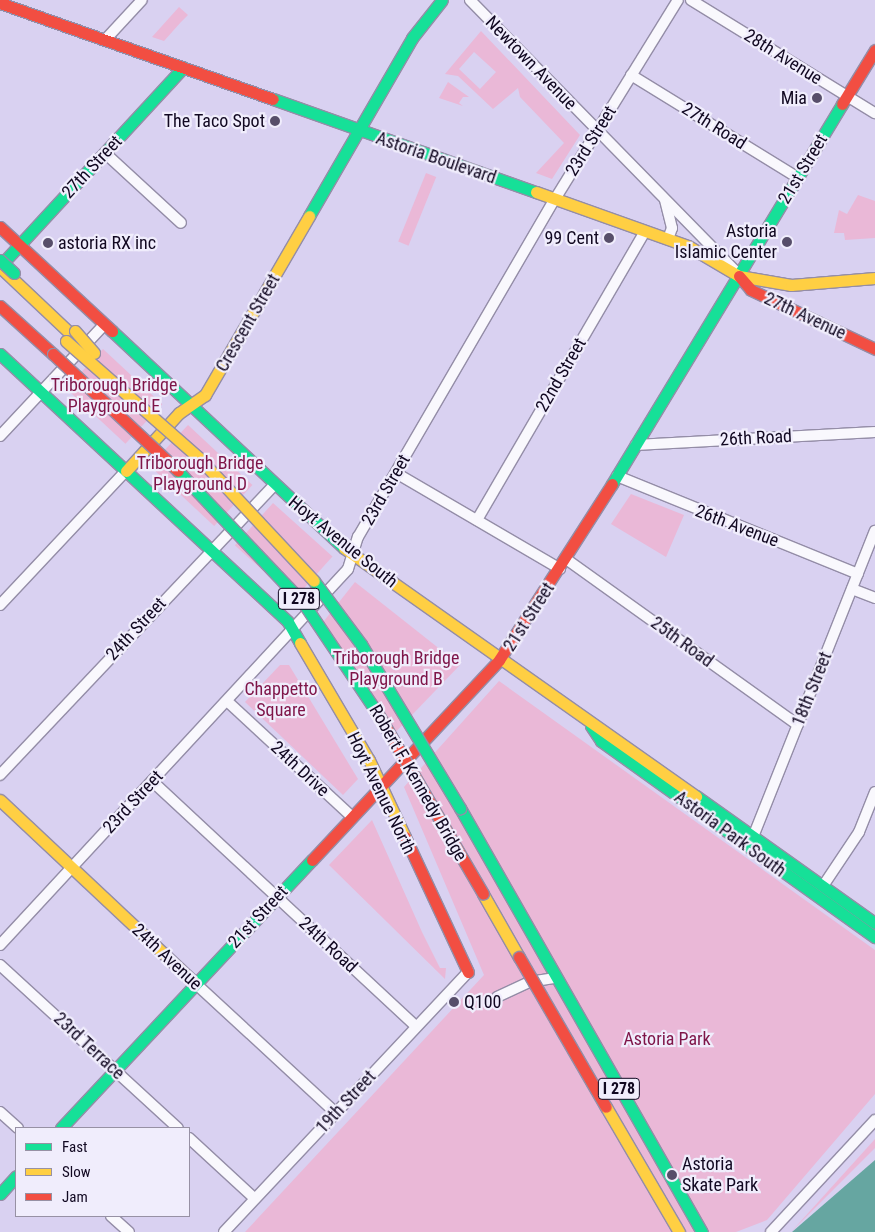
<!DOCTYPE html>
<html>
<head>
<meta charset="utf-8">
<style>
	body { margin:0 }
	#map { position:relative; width:875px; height:1232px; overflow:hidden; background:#d9d1f1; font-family:"Roboto Condensed",sans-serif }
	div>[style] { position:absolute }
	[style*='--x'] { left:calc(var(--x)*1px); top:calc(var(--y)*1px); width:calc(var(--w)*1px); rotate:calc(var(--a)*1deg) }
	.green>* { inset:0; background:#eab8d7; transform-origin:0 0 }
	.water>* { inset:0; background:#66a6a1 }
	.roads { filter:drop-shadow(1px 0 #948da7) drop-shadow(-1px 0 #948da7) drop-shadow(0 1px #948da7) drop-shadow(0 -1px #948da7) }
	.street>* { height:10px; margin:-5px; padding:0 5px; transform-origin:5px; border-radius:5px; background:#f9f8fd }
	.fast>* { height:11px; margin:-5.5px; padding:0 5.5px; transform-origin:5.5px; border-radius:5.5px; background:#16e098 }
	.slow>* { height:11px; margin:-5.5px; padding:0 5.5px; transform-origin:5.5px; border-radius:5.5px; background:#ffcf43 }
	.jam>* { height:11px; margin:-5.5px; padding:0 5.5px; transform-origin:5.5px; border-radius:5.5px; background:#f24e42 }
	.bridges { filter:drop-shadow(1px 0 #948da7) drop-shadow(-1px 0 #948da7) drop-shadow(0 1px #948da7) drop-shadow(0 -1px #948da7) }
	.fast-bridge>* { height:11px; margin:-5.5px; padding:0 5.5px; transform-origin:5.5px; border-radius:5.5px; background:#16e098 }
	.slow-bridge>* { height:11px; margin:-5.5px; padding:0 5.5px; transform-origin:5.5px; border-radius:5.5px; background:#ffcf43 }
	.jam-bridge>* { height:11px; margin:-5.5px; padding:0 5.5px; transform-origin:5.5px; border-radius:5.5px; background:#f24e42 }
	.dots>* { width:14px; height:14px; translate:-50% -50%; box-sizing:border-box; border:2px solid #f0edfc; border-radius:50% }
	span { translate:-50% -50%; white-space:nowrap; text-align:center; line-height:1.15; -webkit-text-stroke:4.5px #f0edfc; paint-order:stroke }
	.shield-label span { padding:1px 4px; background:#f0edfc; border:1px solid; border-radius:4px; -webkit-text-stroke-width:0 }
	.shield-label { font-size:16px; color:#110821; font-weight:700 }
	.street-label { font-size:18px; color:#110821 }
	.poi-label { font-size:18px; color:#110821 }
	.right { translate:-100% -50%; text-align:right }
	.left { translate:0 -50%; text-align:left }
	.park-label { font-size:18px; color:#7e1448 }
	.legend { position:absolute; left:15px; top:1127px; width:175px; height:90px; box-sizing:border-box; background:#f0edfc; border:1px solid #9791a4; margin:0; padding:6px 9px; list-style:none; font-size:15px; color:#110821 }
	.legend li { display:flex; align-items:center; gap:10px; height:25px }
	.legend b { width:25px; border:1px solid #9791a4 }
</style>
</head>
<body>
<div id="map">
	<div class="green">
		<div style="clip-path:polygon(179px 7px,188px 15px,181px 22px,164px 41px,152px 37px)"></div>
		<div style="clip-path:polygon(evenodd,481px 31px,580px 135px,552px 179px,536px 173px,564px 143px,520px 97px,518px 88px,493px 109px,458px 76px,445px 74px,481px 31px,474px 52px,496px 72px,480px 89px,459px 69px,474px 52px)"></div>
		<div style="clip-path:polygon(448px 82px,469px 97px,463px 97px,459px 103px,463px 106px,439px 98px)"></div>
		<div style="left:426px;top:173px;width:11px;height:74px;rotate:22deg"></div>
		<div style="clip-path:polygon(858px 195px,875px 201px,875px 238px,845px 240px,844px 233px,834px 233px,839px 210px,847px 214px)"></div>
		<div style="left:103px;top:349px;width:81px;height:54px;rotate:43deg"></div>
		<div style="left:188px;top:425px;width:88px;height:56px;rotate:43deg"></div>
		<div style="clip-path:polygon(631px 494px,684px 515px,666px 557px,611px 524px)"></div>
		<div style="left:273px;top:503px;width:80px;height:57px;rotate:42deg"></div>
		<div style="clip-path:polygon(355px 582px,460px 665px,387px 741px,320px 626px)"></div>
		<div style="clip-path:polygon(280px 665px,289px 665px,358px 779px,343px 795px,245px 702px)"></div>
		<div style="clip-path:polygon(499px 681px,875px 950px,875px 1094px,767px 1220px,736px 1232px,245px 1232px,484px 975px,404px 787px)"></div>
		<div style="clip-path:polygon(372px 820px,422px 932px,440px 968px,446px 968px,445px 979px,329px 865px)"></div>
		<div style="clip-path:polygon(875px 1139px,875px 1148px,791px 1232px)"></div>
	</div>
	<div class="water">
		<div style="clip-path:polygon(875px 1160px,875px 1232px,792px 1232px)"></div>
	</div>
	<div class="roads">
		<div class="street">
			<div style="--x:470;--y:0;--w:379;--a:45.6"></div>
			<div style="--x:691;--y:0;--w:216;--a:31.6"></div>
			<div style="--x:105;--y:40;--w:54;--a:-47.2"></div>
			<div style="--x:631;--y:75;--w:195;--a:31.6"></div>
			<div style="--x:105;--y:153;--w:103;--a:42.6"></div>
			<div style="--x:665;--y:200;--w:29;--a:76"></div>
			<div style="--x:672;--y:228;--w:12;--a:110"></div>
			<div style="--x:0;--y:436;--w:151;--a:-46.9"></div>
			<div style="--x:636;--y:445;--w:239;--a:-3.1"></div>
			<div style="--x:396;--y:473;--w:190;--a:30.3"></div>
			<div style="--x:617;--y:476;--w:260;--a:22.1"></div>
			<div style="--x:477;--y:520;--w:334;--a:-59.8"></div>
			<div style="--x:566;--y:559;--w:285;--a:35.6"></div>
			<div style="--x:852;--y:589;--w:25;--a:21"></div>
			<div style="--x:0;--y:605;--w:184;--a:-46.8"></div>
			<div style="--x:227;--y:701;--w:169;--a:42.8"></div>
			<div style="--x:0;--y:775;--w:399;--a:-46.6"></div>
			<div style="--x:152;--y:781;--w:360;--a:42.9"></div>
			<div style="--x:751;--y:842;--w:335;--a:-68.3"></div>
			<div style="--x:823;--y:886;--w:65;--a:-56.3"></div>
			<div style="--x:859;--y:832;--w:43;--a:-68.2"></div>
			<div style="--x:0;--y:945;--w:512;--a:-47.21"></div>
			<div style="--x:348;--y:569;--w:34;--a:-73"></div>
			<div style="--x:358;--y:537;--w:391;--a:-59.8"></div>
			<div style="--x:555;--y:199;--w:234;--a:-58.3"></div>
			<div style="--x:0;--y:965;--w:241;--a:42.5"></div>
			<div style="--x:195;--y:983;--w:192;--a:42.7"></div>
			<div style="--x:497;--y:997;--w:35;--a:-25"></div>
			<div style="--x:529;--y:982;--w:25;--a:-9"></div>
			<div style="--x:0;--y:1112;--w:24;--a:42"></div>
			<div style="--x:189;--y:1138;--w:88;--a:42.7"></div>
			<div style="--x:111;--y:1216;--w:24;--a:42"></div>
			<div style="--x:224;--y:1232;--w:357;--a:-46.8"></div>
			<div style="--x:771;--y:1232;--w:153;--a:-47.1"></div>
		</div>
		<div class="fast">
			<div style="--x:273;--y:99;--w:279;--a:19.5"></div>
			<div style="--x:309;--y:216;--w:206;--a:-59.9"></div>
			<div style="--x:412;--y:38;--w:48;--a:-51.7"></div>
			<div style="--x:0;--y:266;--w:270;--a:-47.3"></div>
			<div style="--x:112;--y:331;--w:318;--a:43.1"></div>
			<div style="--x:0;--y:354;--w:393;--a:42.9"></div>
			<div style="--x:288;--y:622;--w:24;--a:60"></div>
			<div style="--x:612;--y:484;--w:444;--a:-58.8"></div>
			<div style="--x:591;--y:726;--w:18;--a:56"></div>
			<div style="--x:601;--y:741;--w:337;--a:35.6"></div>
			<div style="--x:696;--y:796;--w:219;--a:35.4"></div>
			<div style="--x:460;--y:808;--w:488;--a:60.3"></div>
			<div style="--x:61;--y:1128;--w:367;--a:-46.9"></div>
			<div style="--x:0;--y:1194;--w:24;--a:-48"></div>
		</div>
		<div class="slow">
			<div style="--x:536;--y:192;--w:161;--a:19.6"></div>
			<div style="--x:688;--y:246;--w:59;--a:30.5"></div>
			<div style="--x:739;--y:276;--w:53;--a:9.8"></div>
			<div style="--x:791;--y:285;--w:84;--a:-4.8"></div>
			<div style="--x:0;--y:267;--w:99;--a:43.4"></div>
			<div style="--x:126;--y:471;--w:79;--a:-47.6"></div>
			<div style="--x:179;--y:413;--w:32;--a:-35"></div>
			<div style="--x:205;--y:395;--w:207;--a:-59.8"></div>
			<div style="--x:344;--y:548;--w:431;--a:35.2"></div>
			<div style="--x:300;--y:643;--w:136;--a:59.5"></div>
			<div style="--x:369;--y:760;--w:85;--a:64.9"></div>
			<div style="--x:0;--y:800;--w:267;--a:43.2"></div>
			<div style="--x:483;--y:894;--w:73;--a:60.3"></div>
		</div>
		<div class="jam">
			<div style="--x:0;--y:3;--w:289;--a:19.4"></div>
			<div style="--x:842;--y:104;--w:63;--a:-58.6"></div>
			<div style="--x:0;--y:227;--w:153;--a:42.9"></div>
			<div style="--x:739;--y:276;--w:18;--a:49"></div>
			<div style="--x:751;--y:290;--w:137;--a:25.4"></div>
			<div style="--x:0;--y:306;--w:72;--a:42.2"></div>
			<div style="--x:499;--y:660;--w:209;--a:-57.3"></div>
			<div style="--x:405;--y:837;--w:149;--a:65"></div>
			<div style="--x:312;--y:860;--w:274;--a:-46.9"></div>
		</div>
	</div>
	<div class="bridges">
		<div class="fast-bridge">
			<div style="--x:0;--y:260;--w:19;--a:43"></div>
			<div style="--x:178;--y:471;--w:183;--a:46.5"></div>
			<div style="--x:304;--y:604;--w:133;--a:56.1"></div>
			<div style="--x:314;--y:581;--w:79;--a:53.3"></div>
			<div style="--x:361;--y:644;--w:192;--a:58.9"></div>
		</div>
		<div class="slow-bridge">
			<div style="--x:75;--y:331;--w:29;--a:49"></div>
			<div style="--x:66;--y:341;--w:177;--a:41.3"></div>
			<div style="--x:199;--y:458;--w:168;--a:46.9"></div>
			<div style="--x:606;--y:1107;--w:145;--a:59.7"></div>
		</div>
		<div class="jam-bridge">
			<div style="--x:53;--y:354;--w:171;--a:43.1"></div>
			<div style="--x:378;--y:714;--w:208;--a:59.7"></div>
			<div style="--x:519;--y:957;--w:173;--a:59.9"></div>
		</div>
	</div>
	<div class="dots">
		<div style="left:817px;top:98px;background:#574e6a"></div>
		<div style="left:275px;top:121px;background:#574e6a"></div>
		<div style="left:609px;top:238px;background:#574e6a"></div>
		<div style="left:787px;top:242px;background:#574e6a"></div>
		<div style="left:48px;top:243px;background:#574e6a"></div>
		<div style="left:454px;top:1002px;background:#574e6a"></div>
		<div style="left:672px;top:1175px;background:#574e6a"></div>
	</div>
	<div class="shield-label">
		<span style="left:299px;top:599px">I 278</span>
		<span style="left:619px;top:1089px">I 278</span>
	</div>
	<div class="street-label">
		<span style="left:783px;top:57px;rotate:32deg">28th Avenue</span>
		<span style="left:531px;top:63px;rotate:46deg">Newtown Avenue</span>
		<span style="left:714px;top:126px;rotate:32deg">27th Road</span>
		<span style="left:591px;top:141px;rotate:-58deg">23rd Street</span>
		<span style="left:436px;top:158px;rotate:19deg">Astoria Boulevard</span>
		<span style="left:92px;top:167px;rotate:-47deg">27th Street</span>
		<span style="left:803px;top:169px;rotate:-59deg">21st Street</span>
		<span style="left:805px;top:316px;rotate:25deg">27th Avenue</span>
		<span style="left:248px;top:323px;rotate:-60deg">Crescent Street</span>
		<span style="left:561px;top:375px;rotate:-60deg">22nd Street</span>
		<span style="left:756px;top:438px;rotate:-3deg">26th Road</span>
		<span style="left:386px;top:490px;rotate:-60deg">23rd Street</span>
		<span style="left:737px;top:526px;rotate:21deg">26th Avenue</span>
		<span style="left:343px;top:542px;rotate:39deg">Hoyt Avenue South</span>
		<span style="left:529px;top:617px;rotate:-57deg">21st Street</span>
		<span style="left:136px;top:629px;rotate:-47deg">24th Street</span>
		<span style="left:682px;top:642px;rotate:36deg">25th Road</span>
		<span style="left:812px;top:689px;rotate:-68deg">18th Street</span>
		<span style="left:300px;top:769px;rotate:43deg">24th Drive</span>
		<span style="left:418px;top:783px;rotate:60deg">Robert F. Kennedy Bridge</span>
		<span style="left:381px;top:793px;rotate:64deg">Hoyt Avenue North</span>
		<span style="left:133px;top:802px;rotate:-47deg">23rd Street</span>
		<span style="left:730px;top:834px;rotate:36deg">Astoria Park South</span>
		<span style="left:258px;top:917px;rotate:-47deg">21st Street</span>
		<span style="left:328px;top:945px;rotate:43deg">24th Road</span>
		<span style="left:167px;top:957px;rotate:43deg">24th Avenue</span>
		<span style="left:89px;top:1046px;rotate:43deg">23rd Terrace</span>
		<span style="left:346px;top:1102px;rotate:-47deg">19th Street</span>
	</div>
	<div class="poi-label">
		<span class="right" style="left:807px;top:98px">Mia</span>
		<span class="right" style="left:265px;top:121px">The Taco Spot</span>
		<span class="right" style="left:777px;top:242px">Astoria<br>Islamic Center</span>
		<span class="right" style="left:599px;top:238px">99 Cent</span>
		<span class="left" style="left:58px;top:243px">astoria RX inc</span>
		<span class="left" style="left:464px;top:1002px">Q100</span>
		<span class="left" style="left:682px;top:1175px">Astoria<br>Skate Park</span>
	</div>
	<div class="park-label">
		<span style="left:114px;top:396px">Triborough Bridge<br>Playground E</span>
		<span style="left:200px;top:474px">Triborough Bridge<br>Playground D</span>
		<span style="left:396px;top:669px">Triborough Bridge<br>Playground B</span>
		<span style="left:281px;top:700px">Chappetto<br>Square</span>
		<span style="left:667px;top:1039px">Astoria Park</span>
	</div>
	<ul class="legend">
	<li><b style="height:6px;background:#16e098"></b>Fast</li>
	<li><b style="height:6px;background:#ffcf43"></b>Slow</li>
	<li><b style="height:6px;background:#f24e42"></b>Jam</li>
	</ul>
</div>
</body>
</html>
